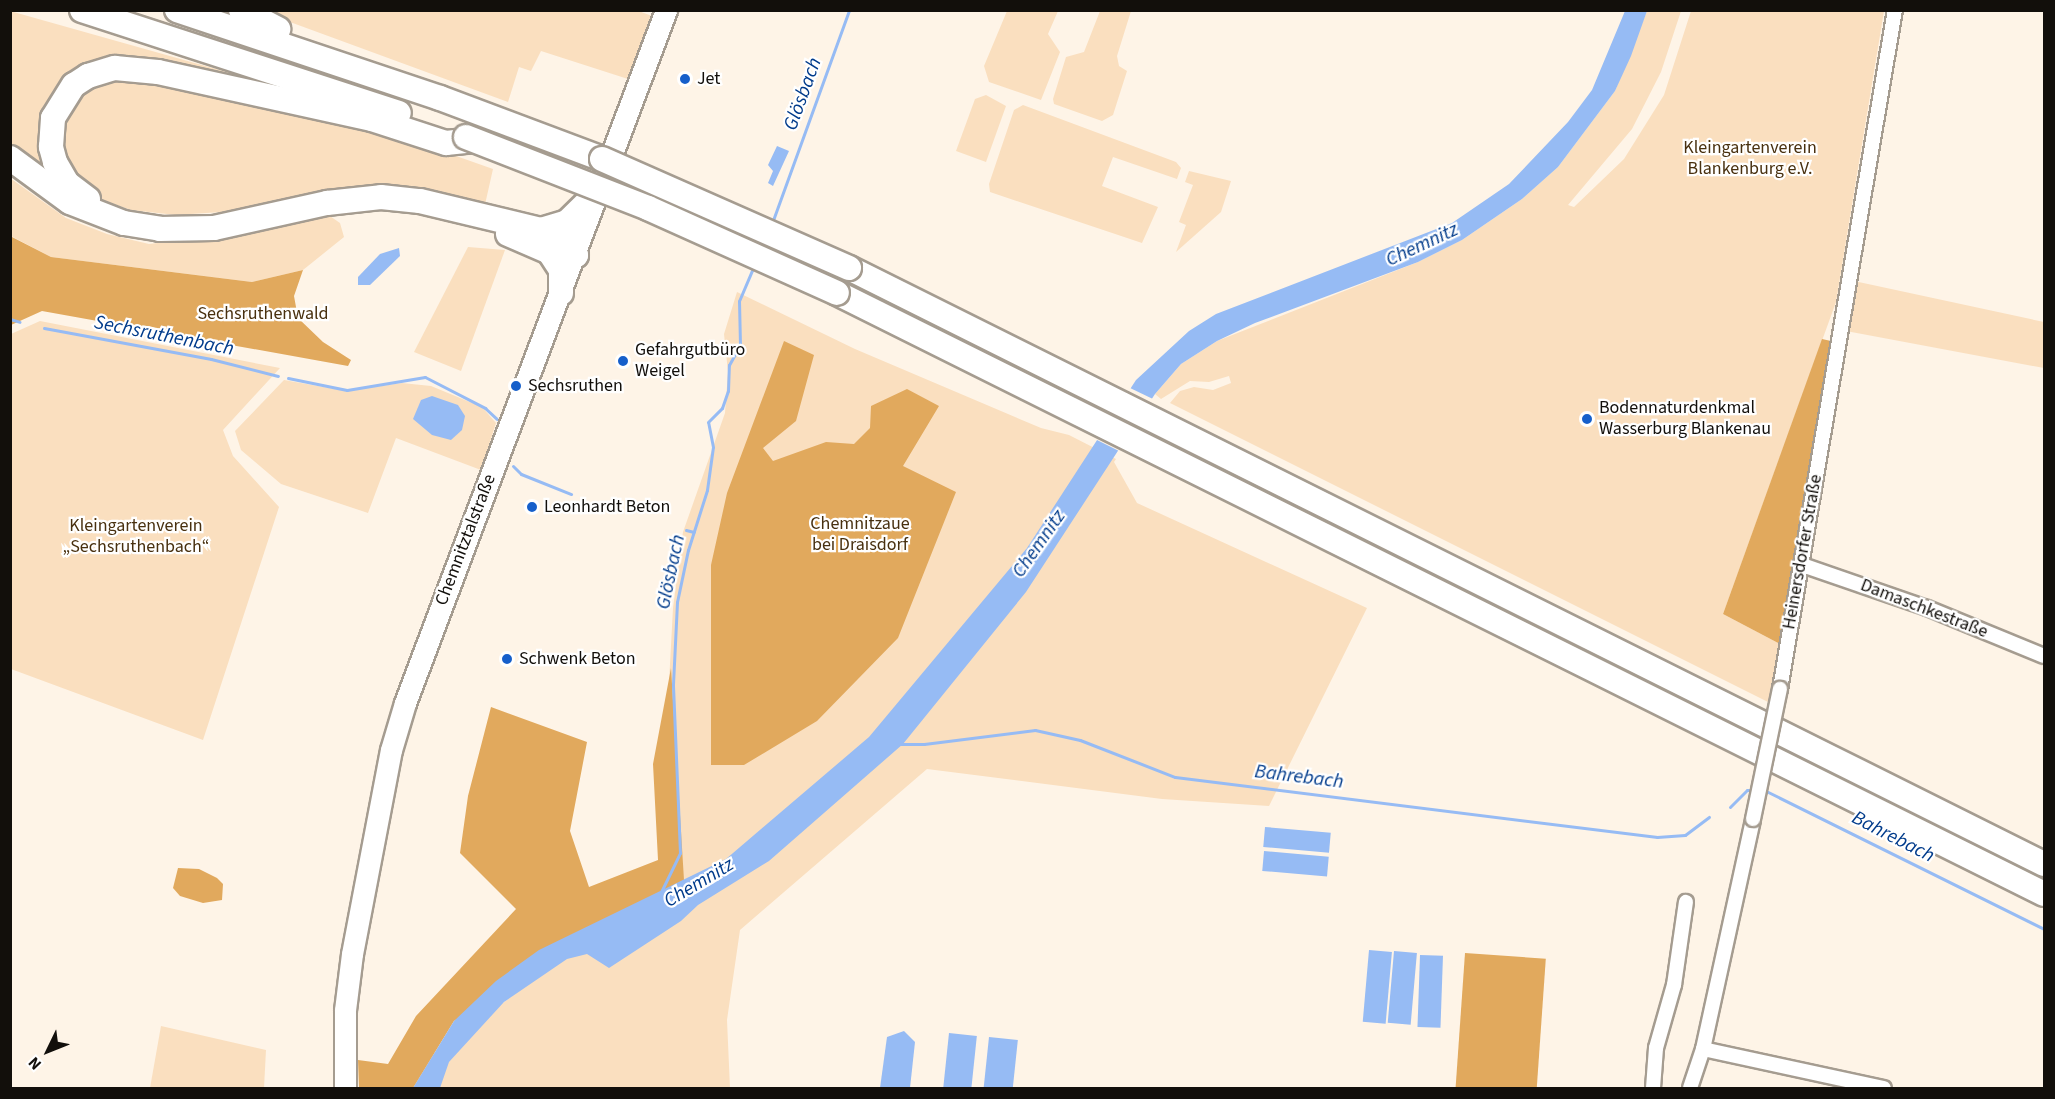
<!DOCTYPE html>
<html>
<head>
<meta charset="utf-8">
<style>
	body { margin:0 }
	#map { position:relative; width:2055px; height:1099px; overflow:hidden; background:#fef4e7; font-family:"Source Sans 3",sans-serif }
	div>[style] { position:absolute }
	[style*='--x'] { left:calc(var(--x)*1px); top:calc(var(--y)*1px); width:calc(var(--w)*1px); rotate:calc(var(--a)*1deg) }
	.green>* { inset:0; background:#fadfbf }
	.forest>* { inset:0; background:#e1a95d; transform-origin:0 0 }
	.water>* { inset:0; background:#96bbf4; transform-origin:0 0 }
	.pier>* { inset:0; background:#fef4e7 }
	.stream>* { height:3px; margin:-1.5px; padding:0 1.5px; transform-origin:1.5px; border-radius:1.5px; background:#96bbf4 }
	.roads { filter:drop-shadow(2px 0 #a59c90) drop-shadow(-2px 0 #a59c90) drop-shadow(0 2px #a59c90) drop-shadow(0 -2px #a59c90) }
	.minor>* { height:14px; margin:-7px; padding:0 7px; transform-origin:7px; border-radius:7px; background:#fff }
	.primary>* { height:21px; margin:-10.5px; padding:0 10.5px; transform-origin:10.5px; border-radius:10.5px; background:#fff }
	.motorway>* { height:24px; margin:-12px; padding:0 12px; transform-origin:12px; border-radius:12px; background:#fff }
	.bridges { filter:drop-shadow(2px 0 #a59c90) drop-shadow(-2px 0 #a59c90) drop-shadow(0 2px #a59c90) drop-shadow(0 -2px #a59c90) }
	.minor-bridge>* { height:14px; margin:-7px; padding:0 7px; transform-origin:7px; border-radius:7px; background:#fff }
	.motorway-bridge>* { height:24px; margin:-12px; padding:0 12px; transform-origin:12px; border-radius:12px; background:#fff }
	.dots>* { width:16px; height:16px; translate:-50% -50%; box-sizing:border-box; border:3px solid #fff; border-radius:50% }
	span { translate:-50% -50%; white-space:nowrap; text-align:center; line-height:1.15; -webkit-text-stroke:4.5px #fff; paint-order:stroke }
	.poi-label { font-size:18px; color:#120f0b }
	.left { translate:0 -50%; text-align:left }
	.park-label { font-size:18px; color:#48300f }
	.street-label { font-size:18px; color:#120f0b }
	.water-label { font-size:20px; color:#013b8b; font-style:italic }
	.frame { position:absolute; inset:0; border:12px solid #120f0b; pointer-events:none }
	.north { position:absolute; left:18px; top:1021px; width:60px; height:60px; -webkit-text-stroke:4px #fff; paint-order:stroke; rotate:227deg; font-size:16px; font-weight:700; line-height:24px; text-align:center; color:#120f0b }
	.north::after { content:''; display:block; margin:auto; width:21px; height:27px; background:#120f0b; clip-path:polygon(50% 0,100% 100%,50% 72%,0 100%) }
</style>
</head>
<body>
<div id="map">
	<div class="green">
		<div style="clip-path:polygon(636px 10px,652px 16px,628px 79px,541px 51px,531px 71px,519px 67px,508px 102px,260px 11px)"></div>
		<div style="clip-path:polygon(10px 11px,255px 80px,253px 86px,150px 63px,64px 86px,62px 189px,11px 146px)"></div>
		<div style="clip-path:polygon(1007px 11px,1058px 11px,1048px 34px,1060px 52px,1041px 100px,989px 82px,984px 66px)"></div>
		<div style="clip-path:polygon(1100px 11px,1131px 11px,1117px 56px,1119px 66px,1127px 71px,1113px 115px,1102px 121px,1054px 104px,1053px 99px,1066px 57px,1084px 52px)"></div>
		<div style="clip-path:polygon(1647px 11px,1681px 11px,1661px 72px,1632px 129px,1568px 205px,1574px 207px,1624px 159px,1664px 95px,1691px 11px,1884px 11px,1836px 302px,1723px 614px,1782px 645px,1768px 702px,1170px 403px,1180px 391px,1194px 387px,1213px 390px,1231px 383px,1229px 376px,1209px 382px,1190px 381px,1161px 399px,1155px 394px,1181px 364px,1217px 341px,1418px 262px,1462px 240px,1522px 199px,1558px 167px,1615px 91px)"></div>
		<div style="clip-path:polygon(115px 74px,371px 126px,493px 169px,484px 209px,387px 188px,330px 190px,221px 212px,176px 215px,131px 210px,97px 198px,60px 161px,60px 114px,70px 98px)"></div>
		<div style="clip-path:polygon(986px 95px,1006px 106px,986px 162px,956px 151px,975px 99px)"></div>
		<div style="clip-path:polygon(1023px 105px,1176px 162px,1181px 168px,1177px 179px,1113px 157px,1102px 186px,1158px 207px,1142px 243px,990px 192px,989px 184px,1014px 110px)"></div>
		<div style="clip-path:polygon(1189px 171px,1231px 181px,1221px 212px,1176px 252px,1186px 225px,1179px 222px,1193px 185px,1185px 182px)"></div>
		<div style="clip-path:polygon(10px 178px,66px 218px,107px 234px,149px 244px,235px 234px,324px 212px,340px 223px,344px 237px,303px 270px,252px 282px,51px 257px,11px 236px)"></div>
		<div style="clip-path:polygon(468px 247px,505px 250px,461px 371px,414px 352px)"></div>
		<div style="clip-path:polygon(1854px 281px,2044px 322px,2044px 368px,1846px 331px)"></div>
		<div style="clip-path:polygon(737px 292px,855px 349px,1041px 428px,1069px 435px,1116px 459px,1114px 462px,1137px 503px,1367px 608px,1269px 806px,1162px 799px,927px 769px,740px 930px,727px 1020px,730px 1088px,388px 1088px,658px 888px,673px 608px,683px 532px,725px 413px,728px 372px,724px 334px)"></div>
		<div style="clip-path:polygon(40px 321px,280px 368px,223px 430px,233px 456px,279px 507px,203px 740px,11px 669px,11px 334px)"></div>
		<div style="clip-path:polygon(284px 380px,346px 391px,402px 383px,431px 386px,482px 407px,496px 423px,481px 470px,396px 438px,368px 513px,281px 484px,241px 450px,235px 431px)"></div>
		<div style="clip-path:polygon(161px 1026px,266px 1050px,264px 1088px,150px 1088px)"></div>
	</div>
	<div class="forest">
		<div style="clip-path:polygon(10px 236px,51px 257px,252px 282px,303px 270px,294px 296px,298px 318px,323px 342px,351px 360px,348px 366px,42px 311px,11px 325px)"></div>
		<div style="clip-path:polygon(1822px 339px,1831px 341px,1782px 645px,1723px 614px)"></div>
		<div style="clip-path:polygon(784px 341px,814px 355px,796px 421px,763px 448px,773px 461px,826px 442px,854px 444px,870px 428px,871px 406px,907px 389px,939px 406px,903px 466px,956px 492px,898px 638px,817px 721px,744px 765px,711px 765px,711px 565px,727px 493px)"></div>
		<div style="clip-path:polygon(671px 668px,684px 880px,604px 921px,454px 1021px,413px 1088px,359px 1088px,358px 1060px,388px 1064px,416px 1016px,516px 909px,460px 853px,468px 796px,491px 707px,587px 742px,570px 831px,589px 887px,658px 860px,653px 764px)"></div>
		<div style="clip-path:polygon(178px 868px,199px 869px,217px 878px,223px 884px,222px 900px,203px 903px,180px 896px,173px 888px)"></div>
		<div style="left:1465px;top:953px;width:81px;height:135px;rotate:4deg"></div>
	</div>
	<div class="water">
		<div style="clip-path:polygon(1625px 11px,1647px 11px,1631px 56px,1615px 91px,1558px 167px,1522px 199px,1462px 240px,1418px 262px,1255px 323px,1217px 341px,1181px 364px,1155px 394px,1026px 592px,903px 744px,769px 861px,698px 905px,681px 921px,609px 968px,587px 954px,567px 959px,504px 1002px,449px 1062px,440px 1088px,413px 1088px,454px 1021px,496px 981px,539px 950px,726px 859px,869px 737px,1027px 548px,1136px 380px,1189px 331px,1216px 314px,1452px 223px,1509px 184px,1568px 122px,1592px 90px)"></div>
		<div style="clip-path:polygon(777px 146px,789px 151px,773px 186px,768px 183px,773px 171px,768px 165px)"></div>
		<div style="clip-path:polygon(399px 248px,400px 256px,370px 285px,358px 285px,358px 277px,380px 254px)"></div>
		<div style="clip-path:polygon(432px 396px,458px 405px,465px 416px,462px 430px,451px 440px,432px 435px,413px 419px,421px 400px)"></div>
		<div style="left:1265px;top:827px;width:66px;height:20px;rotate:5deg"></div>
		<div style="left:1264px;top:851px;width:65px;height:20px;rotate:5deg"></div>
		<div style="left:1369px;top:950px;width:23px;height:72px;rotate:5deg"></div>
		<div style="left:1394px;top:951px;width:23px;height:72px;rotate:5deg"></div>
		<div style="left:1420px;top:955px;width:23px;height:72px;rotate:2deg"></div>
		<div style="clip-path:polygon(904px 1031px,915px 1042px,910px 1088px,880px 1088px,887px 1037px)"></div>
		<div style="left:949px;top:1033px;width:28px;height:55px;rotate:6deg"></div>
		<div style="left:989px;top:1037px;width:29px;height:51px;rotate:6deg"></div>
	</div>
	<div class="pier">
		<div style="clip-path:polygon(1128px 387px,1155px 400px,1121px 452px,1093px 438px)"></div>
	</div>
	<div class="stream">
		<div style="--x:772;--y:223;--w:226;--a:-70.1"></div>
		<div style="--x:10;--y:319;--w:10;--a:17"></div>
		<div style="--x:44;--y:328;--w:170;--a:10.5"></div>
		<div style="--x:211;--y:359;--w:69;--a:14.2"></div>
		<div style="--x:288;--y:378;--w:60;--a:11.5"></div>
		<div style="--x:347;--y:390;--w:79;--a:-9.5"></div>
		<div style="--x:425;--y:377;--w:68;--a:27.3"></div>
		<div style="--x:485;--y:408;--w:16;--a:43"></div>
		<div style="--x:513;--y:466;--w:11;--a:45"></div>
		<div style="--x:521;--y:474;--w:54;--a:21.8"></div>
		<div style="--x:686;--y:530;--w:8;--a:14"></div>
		<div style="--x:899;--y:744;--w:25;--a:0"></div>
		<div style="--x:924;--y:744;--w:112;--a:-7.2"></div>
		<div style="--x:1035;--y:730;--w:46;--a:12.5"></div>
		<div style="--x:1080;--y:740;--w:102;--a:21.3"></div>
		<div style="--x:1175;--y:777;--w:486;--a:7.1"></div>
		<div style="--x:1657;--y:837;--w:28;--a:-4"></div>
		<div style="--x:1685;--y:835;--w:30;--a:-37"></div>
		<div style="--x:1764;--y:790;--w:313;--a:26.4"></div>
		<div style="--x:1730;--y:807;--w:24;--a:-45"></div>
		<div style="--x:1747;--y:790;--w:8;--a:0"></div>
		<div style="--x:660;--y:894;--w:46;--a:-64"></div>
		<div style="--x:680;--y:853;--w:169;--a:-92.4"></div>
		<div style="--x:673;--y:684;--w:82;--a:-87.2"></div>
		<div style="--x:677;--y:602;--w:53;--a:-78.1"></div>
		<div style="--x:688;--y:550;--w:63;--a:-72.4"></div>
		<div style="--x:707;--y:490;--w:43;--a:-82.1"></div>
		<div style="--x:713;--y:447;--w:25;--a:-101"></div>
		<div style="--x:708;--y:422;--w:20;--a:-45"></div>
		<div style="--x:722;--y:408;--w:18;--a:-71"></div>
		<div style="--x:728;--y:391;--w:26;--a:-88"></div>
		<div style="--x:729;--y:365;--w:23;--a:-61"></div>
		<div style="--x:740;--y:345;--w:44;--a:-91.3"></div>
		<div style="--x:739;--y:301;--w:39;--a:-67"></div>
	</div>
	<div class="roads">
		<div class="minor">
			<div style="--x:1802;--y:565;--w:132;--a:19"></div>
			<div style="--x:1927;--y:608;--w:126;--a:22.3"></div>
			<div style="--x:1780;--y:689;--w:689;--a:-80.39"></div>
			<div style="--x:1703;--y:1049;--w:185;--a:12.2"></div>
			<div style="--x:1653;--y:1088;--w:40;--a:-85.7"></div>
			<div style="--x:1656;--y:1048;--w:66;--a:-74.1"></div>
			<div style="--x:1674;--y:985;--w:84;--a:-81.8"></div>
			<div style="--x:1690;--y:1088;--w:41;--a:-71.6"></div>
			<div style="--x:1703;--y:1049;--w:235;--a:-77.7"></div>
		</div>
		<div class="primary">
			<div style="--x:345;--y:1088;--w:78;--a:-90"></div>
			<div style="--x:345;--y:1010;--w:56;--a:-82.9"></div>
			<div style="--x:352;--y:954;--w:208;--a:-79.2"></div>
			<div style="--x:391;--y:750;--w:49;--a:-73.4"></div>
			<div style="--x:405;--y:703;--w:741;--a:-69.36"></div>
		</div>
		<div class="motorway">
			<div style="--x:82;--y:10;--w:333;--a:18"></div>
			<div style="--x:177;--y:10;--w:277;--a:18.5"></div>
			<div style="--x:440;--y:98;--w:173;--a:20.6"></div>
			<div style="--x:241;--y:10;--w:42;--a:27.2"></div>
			<div style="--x:10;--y:158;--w:74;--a:36.3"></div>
			<div style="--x:70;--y:202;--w:58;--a:21.3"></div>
			<div style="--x:124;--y:223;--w:36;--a:9"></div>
			<div style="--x:160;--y:229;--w:54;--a:-1.1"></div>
			<div style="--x:214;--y:228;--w:116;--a:-12.5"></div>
			<div style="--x:327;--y:203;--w:54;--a:-6.3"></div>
			<div style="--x:381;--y:197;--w:39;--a:6"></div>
			<div style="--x:420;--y:201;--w:124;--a:13.5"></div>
			<div style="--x:541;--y:230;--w:27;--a:-17"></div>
			<div style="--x:567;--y:222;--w:46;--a:-44.1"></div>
			<div style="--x:88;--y:199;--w:26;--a:-143"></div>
			<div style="--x:67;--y:183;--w:24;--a:-120"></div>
			<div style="--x:55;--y:162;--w:16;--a:-105"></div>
			<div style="--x:51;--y:147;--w:29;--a:-86"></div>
			<div style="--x:53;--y:118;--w:39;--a:-58"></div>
			<div style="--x:74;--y:85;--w:17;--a:-33"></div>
			<div style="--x:88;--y:76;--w:28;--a:-17"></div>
			<div style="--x:115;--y:68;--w:43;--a:5.3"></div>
			<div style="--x:158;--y:72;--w:219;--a:12.4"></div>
			<div style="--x:372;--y:119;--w:78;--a:18"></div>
			<div style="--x:446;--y:143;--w:29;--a:-6"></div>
			<div style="--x:508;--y:234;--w:56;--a:23.3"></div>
			<div style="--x:559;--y:256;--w:17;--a:-3"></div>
			<div style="--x:576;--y:255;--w:19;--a:-126"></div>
			<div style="--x:565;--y:240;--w:26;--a:-157"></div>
			<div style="--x:550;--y:253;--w:20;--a:57"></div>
			<div style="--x:561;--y:270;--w:23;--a:90"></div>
			<div style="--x:849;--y:268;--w:1335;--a:26.51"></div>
			<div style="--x:837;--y:293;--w:1348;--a:26.47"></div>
		</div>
	</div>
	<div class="bridges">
		<div class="minor-bridge">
			<div style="--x:1753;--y:819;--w:133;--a:-78.3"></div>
		</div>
		<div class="motorway-bridge">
			<div style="--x:466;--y:137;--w:195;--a:21.3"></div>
			<div style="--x:648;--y:208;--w:207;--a:24.2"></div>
			<div style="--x:602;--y:159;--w:270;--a:23.8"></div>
		</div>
	</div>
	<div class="dots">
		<div style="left:685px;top:79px;background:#165fca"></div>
		<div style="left:623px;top:361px;background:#165fca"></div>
		<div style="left:516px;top:386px;background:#165fca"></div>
		<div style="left:1587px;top:419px;background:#165fca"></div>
		<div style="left:532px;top:507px;background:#165fca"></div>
		<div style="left:507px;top:659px;background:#165fca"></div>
	</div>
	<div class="poi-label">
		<span class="left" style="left:697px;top:79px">Jet</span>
		<span class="left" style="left:635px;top:361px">Gefahrgutbüro<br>Weigel</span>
		<span class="left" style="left:528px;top:386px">Sechsruthen</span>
		<span class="left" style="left:1599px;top:419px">Bodennaturdenkmal<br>Wasserburg Blankenau</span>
		<span class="left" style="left:544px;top:507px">Leonhardt Beton</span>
		<span class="left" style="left:519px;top:659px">Schwenk Beton</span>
	</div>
	<div class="park-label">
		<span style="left:1750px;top:159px">Kleingartenverein<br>Blankenburg e.V.</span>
		<span style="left:263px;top:314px">Sechsruthenwald</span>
		<span style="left:860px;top:535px">Chemnitzaue<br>bei Draisdorf</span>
		<span style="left:136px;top:537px">Kleingartenverein<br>„Sechsruthenbach“</span>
	</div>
	<div class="street-label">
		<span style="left:466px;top:540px;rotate:-69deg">Chemnitztalstraße</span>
		<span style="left:1803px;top:552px;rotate:-80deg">Heinersdorfer Straße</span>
		<span style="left:1924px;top:609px;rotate:21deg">Damaschkestraße</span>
	</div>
	<div class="water-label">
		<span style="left:803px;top:94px;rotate:-70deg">Glösbach</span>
		<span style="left:1422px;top:245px;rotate:-25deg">Chemnitz</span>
		<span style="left:164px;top:336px;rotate:11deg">Sechsruthenbach</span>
		<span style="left:1039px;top:544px;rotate:-55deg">Chemnitz</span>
		<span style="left:671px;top:572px;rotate:-78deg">Glösbach</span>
		<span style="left:1299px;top:777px;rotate:7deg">Bahrebach</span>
		<span style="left:1893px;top:837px;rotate:27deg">Bahrebach</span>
		<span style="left:699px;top:883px;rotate:-31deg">Chemnitz</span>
	</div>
	<div class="frame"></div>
	<div class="north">N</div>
</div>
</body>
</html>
